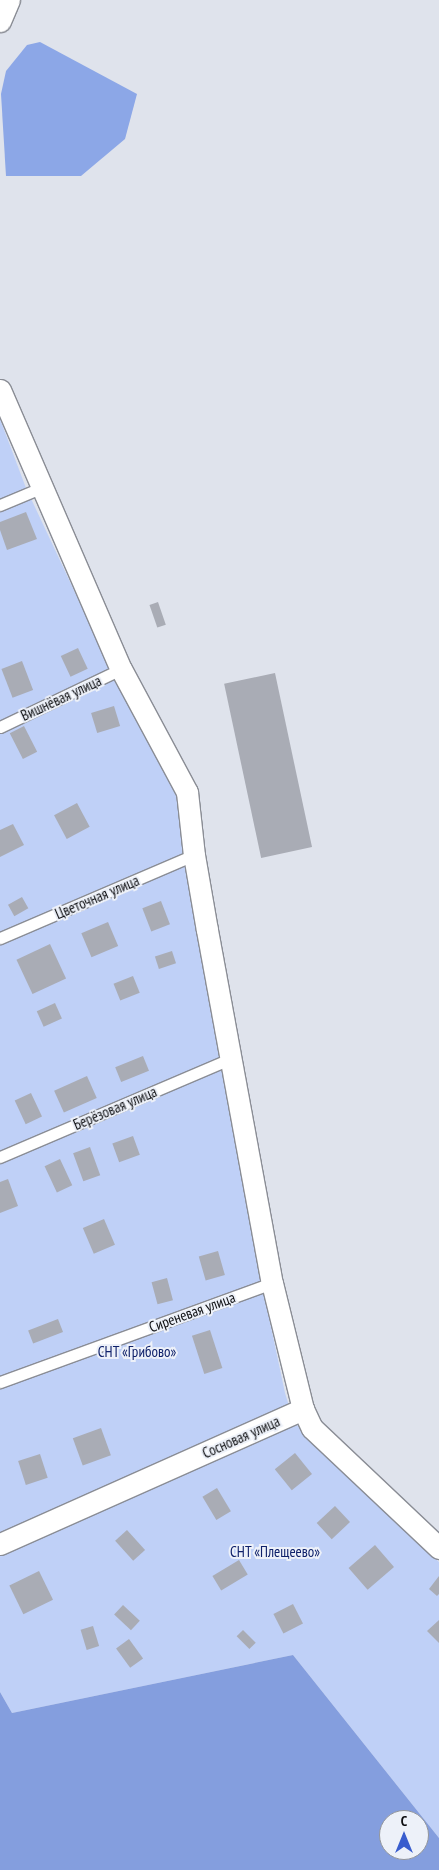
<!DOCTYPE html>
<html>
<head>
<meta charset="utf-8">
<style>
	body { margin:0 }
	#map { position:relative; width:439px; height:1870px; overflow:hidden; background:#dfe3ec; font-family:"PT Sans Narrow",sans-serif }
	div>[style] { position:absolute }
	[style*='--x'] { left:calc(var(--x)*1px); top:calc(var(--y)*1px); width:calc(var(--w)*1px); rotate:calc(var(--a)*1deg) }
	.green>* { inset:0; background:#bfd0f7 }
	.forest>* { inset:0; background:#849ede }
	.water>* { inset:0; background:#8ca7e7 }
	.building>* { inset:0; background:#a9acb5; transform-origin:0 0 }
	.roads { filter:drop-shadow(1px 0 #8a8d95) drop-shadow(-1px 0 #8a8d95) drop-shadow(0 1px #8a8d95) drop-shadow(0 -1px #8a8d95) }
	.service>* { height:11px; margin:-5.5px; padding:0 5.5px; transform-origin:5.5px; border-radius:5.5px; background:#fff }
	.minor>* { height:21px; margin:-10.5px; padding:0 10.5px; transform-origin:10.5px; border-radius:10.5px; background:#fff }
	span { translate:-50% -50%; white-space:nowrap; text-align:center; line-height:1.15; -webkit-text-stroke:4px #edf1f9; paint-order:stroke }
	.street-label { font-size:15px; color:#0d0e11 }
	.park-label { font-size:15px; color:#0f216a }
	.north { position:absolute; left:379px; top:1810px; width:50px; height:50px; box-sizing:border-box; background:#edf1f9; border:1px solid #93969c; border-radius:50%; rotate:0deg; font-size:14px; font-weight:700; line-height:20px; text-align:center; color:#0d0e11 }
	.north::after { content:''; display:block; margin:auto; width:18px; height:22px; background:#395dce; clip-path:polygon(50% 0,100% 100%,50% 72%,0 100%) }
</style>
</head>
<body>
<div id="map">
	<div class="green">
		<div style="clip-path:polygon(0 419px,26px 488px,118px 684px,179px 794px,264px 1294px,285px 1393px,290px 1409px,297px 1425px,439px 1562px,439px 1838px,293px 1655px,12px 1713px,0 1692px)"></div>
	</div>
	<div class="forest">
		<div style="clip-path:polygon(evenodd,293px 1655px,439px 1838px,439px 1870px,0 1870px,0 1692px,12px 1713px,293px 1655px,389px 1820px,419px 1820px,419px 1850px,389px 1850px,389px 1820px)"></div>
	</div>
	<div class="water">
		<div style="clip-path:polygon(40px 42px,137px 94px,125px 139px,81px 176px,6px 176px,1px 94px,6px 71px,27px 45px)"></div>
	</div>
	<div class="building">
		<div style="clip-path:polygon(26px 512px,37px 539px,7px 550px,0 530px,0 522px)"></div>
		<div style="left:158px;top:602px;width:24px;height:9px;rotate:71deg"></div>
		<div style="left:78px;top:648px;width:23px;height:19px;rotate:65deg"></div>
		<div style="left:22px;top:661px;width:31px;height:22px;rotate:69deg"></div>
		<div style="left:275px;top:673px;width:178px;height:52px;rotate:78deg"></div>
		<div style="left:114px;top:706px;width:21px;height:24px;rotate:73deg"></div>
		<div style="left:24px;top:726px;width:29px;height:16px;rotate:63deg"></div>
		<div style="left:77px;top:803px;width:27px;height:26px;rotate:62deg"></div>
		<div style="clip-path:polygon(13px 824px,24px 845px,0 857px,0 830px)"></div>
		<div style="left:22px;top:897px;width:13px;height:16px;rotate:61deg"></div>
		<div style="left:161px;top:901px;width:25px;height:20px;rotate:69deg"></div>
		<div style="left:108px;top:922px;width:26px;height:29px;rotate:67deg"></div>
		<div style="left:50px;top:944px;width:38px;height:37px;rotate:65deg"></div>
		<div style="left:172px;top:951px;width:13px;height:18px;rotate:72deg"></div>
		<div style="left:133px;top:976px;width:18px;height:21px;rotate:68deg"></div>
		<div style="left:55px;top:1003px;width:17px;height:20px;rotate:66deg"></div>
		<div style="left:143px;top:1056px;width:16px;height:30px;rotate:68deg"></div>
		<div style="left:87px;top:1076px;width:24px;height:36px;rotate:66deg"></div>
		<div style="left:31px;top:1093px;width:26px;height:18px;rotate:65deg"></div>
		<div style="left:133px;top:1136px;width:20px;height:22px;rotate:70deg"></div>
		<div style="left:90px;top:1147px;width:30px;height:18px;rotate:70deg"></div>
		<div style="left:60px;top:1159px;width:29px;height:17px;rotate:65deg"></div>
		<div style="clip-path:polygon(8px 1179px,18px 1206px,0 1213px,0 1182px)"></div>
		<div style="left:104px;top:1219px;width:28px;height:23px;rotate:67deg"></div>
		<div style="left:218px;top:1251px;width:25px;height:20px;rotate:74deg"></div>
		<div style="left:167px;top:1278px;width:23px;height:16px;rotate:75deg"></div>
		<div style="left:58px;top:1319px;width:14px;height:32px;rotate:69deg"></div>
		<div style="left:210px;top:1330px;width:40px;height:19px;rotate:72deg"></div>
		<div style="left:101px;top:1428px;width:29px;height:30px;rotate:70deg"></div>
		<div style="left:295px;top:1453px;width:27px;height:26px;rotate:51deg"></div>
		<div style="left:40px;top:1454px;width:25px;height:23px;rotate:72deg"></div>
		<div style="left:217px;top:1488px;width:27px;height:17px;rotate:59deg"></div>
		<div style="left:335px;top:1506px;width:22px;height:25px;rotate:47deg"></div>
		<div style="left:127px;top:1530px;width:27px;height:16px;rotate:48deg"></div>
		<div style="left:375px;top:1545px;width:29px;height:35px;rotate:49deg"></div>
		<div style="left:239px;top:1560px;width:17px;height:31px;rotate:59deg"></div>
		<div style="left:39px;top:1571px;width:32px;height:33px;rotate:64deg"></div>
		<div style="clip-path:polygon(439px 1576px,439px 1594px,437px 1596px,429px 1589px)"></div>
		<div style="left:293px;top:1604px;width:22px;height:22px;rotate:63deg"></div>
		<div style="left:123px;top:1605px;width:23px;height:13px;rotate:43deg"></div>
		<div style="clip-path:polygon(439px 1620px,439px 1643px,427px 1631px)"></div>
		<div style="left:93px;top:1626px;width:21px;height:13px;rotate:73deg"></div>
		<div style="left:243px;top:1630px;width:18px;height:9px;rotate:45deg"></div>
		<div style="left:129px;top:1639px;width:24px;height:16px;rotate:54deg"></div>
	</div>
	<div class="roads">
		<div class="service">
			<div style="--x:0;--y:505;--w:47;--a:-22.7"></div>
			<div style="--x:0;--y:727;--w:134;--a:-25.6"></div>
			<div style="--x:0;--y:938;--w:211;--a:-23.2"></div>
			<div style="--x:0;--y:1157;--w:250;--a:-23.1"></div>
			<div style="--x:0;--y:1382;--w:289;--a:-20"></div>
		</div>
		<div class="minor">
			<div style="--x:0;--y:21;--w:23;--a:-67"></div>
			<div style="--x:0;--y:390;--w:304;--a:66.6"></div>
			<div style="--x:121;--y:669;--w:140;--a:61.8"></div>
			<div style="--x:187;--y:792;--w:63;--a:83.7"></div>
			<div style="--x:194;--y:855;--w:76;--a:80.2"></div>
			<div style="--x:207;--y:930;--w:359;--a:79.6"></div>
			<div style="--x:272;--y:1283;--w:130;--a:76.2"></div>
			<div style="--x:303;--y:1409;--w:21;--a:65"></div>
			<div style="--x:312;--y:1428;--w:175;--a:43.4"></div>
			<div style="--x:0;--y:1544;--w:332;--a:-24"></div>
		</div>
	</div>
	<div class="street-label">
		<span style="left:61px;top:698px;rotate:-25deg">Вишнёвая улица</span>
		<span style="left:97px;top:897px;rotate:-23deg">Цветочная улица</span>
		<span style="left:115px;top:1108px;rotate:-23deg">Берёзовая улица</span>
		<span style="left:192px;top:1312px;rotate:-20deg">Сиреневая улица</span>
		<span style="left:241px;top:1437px;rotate:-24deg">Сосновая улица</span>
	</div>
	<div class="park-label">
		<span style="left:137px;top:1352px">СНТ «Грибово»</span>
		<span style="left:275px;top:1552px">СНТ «Плещеево»</span>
	</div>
	<div class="north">С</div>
</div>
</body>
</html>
